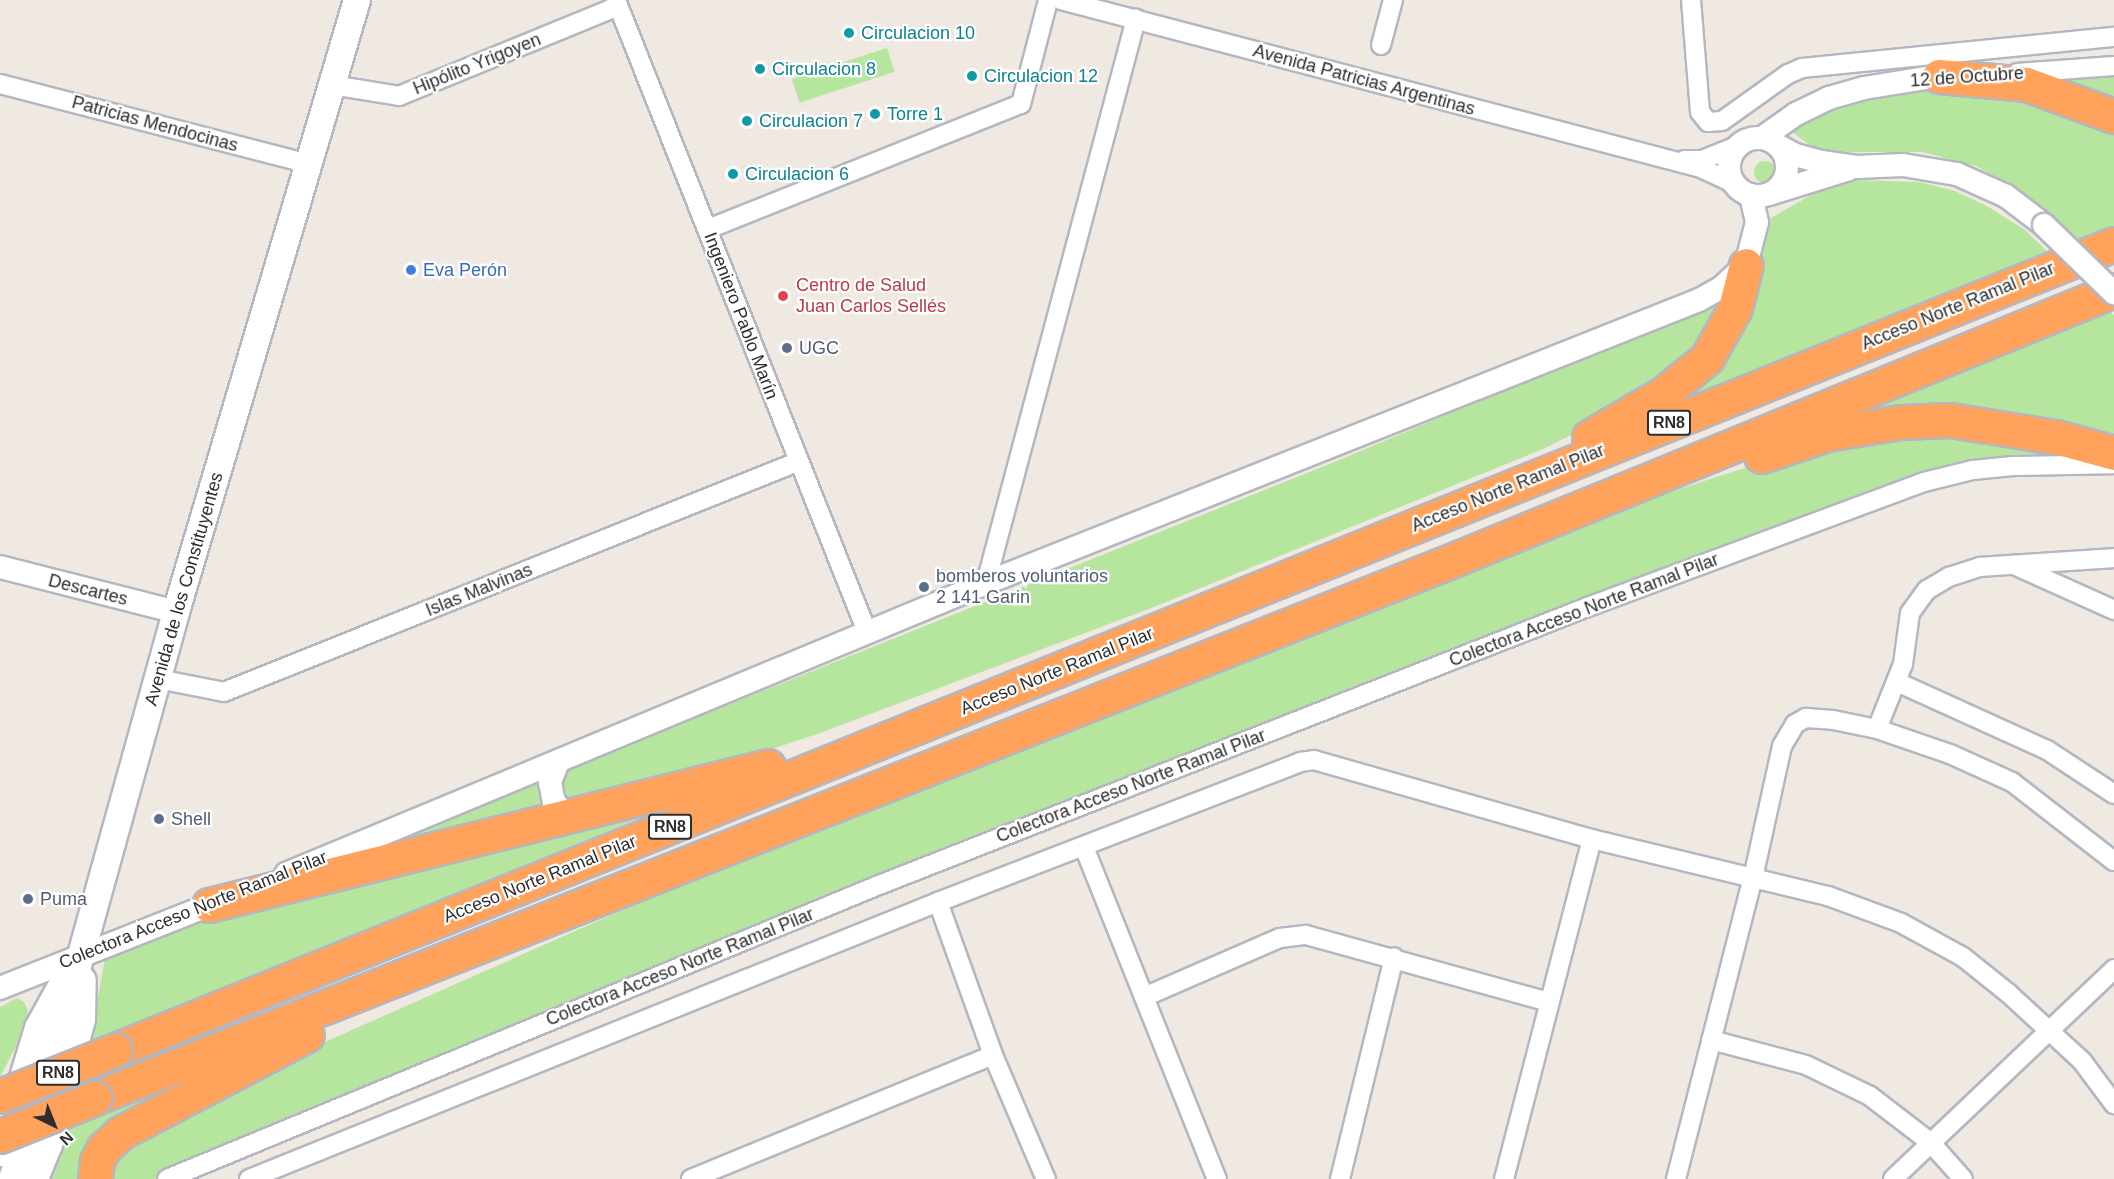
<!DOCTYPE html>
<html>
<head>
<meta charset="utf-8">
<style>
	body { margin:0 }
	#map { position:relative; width:2114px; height:1179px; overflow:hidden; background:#efe9e1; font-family:Helvetica,sans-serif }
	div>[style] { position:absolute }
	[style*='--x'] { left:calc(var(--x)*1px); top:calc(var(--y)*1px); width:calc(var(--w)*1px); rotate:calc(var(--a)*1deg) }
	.green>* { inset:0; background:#b6e59e; transform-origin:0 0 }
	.round { border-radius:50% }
	.roads { filter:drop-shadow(2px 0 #b4b7c1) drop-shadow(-2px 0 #b4b7c1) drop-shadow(0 2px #b4b7c1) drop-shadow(0 -2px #b4b7c1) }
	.minor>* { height:18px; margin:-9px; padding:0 9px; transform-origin:9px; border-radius:9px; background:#fff }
	.tertiary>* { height:22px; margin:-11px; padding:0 11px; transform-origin:11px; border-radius:11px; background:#fff }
	.tertiary>.ring { margin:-11px; padding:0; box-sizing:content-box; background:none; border:22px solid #fff; border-radius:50% }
	.secondary>* { height:26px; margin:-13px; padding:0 13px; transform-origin:13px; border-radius:13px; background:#fff }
	.motorway>* { height:33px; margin:-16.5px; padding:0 16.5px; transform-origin:16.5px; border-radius:16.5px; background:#ffa35c }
	.bridges { filter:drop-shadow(2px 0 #b4b7c1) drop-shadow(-2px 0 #b4b7c1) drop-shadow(0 2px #b4b7c1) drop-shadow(0 -2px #b4b7c1) }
	.tertiary-bridge>* { height:22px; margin:-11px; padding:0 11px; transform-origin:11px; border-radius:11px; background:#fff }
	.motorway-bridge>* { height:33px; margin:-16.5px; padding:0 16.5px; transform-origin:16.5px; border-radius:16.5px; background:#ffa35c }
	.dots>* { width:16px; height:16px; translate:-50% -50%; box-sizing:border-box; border:3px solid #fff; border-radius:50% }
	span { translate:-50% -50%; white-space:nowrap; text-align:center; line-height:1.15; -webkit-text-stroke:4.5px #fff; paint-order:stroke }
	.shield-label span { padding:2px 4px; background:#fff; border:2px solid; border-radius:4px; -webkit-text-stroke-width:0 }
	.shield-label { font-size:16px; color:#2e2e2e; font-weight:700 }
	.culture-label { font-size:18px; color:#0d838f }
	.left { translate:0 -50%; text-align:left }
	.street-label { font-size:18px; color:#2e2e2e }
	.shop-label { font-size:18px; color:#366cbe }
	.health-label { font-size:18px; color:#be3a42 }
	.service-label { font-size:18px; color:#4e5e75 }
	.north { position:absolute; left:24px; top:1095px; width:60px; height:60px; -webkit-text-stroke:4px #fff; paint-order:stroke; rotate:137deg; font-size:16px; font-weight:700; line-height:24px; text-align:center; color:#2e2e2e }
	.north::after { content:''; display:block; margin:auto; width:21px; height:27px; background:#2e2e2e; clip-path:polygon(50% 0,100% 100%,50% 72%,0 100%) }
</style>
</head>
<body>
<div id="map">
	<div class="green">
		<div style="left:887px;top:48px;width:25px;height:100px;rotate:72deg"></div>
		<div style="clip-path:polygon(2114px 72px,2114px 106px,2049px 73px)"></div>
		<div style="clip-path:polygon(1961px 85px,2114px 123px,2114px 227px,2079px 240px,2017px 189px,1976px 166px,1922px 152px,1819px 152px,1792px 132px,1803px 120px,1842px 104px,1906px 89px)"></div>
		<div class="round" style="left:1754px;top:161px;width:22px;height:22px"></div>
		<div style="clip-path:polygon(1856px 180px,1919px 182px,1955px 191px,1987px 206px,2025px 230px,2049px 253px,1644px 415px,1745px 307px,1771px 218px,1813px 194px)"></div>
		<div style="clip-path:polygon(1733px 294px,1708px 348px,1629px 406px,1543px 449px,1154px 607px,820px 733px,718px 767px,578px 800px,567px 798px,562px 789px,562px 777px,570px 768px,1332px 463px)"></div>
		<div style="clip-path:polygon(2101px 302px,2114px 315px,2114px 445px,2001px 419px,1805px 435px)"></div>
		<div style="clip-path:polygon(1903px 428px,2099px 457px,1899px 483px,1622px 583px,1217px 744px,154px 1179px,107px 1179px,105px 1160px,185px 1104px,713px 870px,1525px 541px,1722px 475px,1818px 446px)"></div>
		<div style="clip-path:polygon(539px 781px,545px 808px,372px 848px)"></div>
		<div style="clip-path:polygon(668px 803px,662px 809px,90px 1043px,105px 958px,187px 924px,255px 902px)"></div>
		<div style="clip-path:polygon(17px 998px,24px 1002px,28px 1011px,25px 1029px,0 1077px,0 1007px)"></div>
		<div style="clip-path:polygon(303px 1032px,184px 1089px,87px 1179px,49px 1179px,63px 1131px)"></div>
	</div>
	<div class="roads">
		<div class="minor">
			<div style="--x:616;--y:0;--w:680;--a:68.34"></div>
			<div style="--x:1061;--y:0;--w:662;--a:14.71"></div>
			<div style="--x:1701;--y:168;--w:38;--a:25"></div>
			<div style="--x:1691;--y:0;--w:112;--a:85.4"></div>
			<div style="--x:1700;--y:112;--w:13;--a:51"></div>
			<div style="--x:1708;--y:122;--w:14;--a:-4"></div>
			<div style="--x:1722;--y:121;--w:81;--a:-35.5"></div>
			<div style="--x:1788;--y:74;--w:15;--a:-23"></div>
			<div style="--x:1802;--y:68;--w:314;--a:-5.7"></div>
			<div style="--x:1381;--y:45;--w:47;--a:-75.1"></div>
			<div style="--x:2017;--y:73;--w:97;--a:-4.1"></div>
			<div style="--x:0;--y:84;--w:319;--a:14.5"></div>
			<div style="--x:332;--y:85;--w:68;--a:9.3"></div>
			<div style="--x:399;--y:96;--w:237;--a:-22.3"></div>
			<div style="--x:1684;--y:160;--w:18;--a:0"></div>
			<div style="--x:1702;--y:160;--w:40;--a:-22"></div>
			<div style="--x:708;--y:229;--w:337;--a:-21.8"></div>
			<div style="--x:1021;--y:104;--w:107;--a:-75.4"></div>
			<div style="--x:2014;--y:565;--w:110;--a:24.2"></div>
			<div style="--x:986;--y:583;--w:584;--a:-75.11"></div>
			<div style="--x:158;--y:679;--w:67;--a:11.1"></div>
			<div style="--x:224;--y:692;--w:617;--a:-21.87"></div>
			<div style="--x:1897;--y:682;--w:165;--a:24.4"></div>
			<div style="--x:2047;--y:750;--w:80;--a:33.3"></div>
			<div style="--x:1877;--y:729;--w:70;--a:-68.2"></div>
			<div style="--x:1903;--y:664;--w:51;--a:-82.2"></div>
			<div style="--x:1910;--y:613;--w:29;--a:-54"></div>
			<div style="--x:1927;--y:590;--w:26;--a:-31"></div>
			<div style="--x:1949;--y:577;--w:33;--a:-18"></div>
			<div style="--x:1980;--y:567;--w:134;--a:-3.8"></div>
			<div style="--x:1084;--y:847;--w:358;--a:68.2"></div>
			<div style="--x:938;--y:902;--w:163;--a:70.2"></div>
			<div style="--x:993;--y:1055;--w:135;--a:66.9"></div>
			<div style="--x:1144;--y:997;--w:148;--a:-23.5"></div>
			<div style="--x:1280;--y:938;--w:26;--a:-7"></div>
			<div style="--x:1306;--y:935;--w:252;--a:15.4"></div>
			<div style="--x:1711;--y:1040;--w:98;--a:14.7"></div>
			<div style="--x:1806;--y:1065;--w:71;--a:25.8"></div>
			<div style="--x:1870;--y:1096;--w:77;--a:37.6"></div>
			<div style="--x:1931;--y:1143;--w:48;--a:48.4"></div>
			<div style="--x:167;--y:1179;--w:770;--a:-22.44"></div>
			<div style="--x:879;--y:885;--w:758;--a:-21.42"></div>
			<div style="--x:1585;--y:608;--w:362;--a:-20.4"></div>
			<div style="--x:1924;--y:482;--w:50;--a:-13.8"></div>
			<div style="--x:1973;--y:470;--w:40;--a:-5.7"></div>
			<div style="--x:2013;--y:466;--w:101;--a:-1.1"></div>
			<div style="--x:249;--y:1179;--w:743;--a:-21.9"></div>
			<div style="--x:938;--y:902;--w:388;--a:-21.1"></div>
			<div style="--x:1300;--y:762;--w:14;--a:-8"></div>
			<div style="--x:1314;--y:760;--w:289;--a:15.9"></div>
			<div style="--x:1592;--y:839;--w:243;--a:13.6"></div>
			<div style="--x:1828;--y:896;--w:78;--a:20.3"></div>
			<div style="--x:1901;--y:923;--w:71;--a:28.7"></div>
			<div style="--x:1963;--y:957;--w:58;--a:38.7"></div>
			<div style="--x:2008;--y:993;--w:100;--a:42.6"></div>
			<div style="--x:2082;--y:1061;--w:54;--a:53.3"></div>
			<div style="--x:691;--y:1179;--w:326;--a:-22.3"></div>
			<div style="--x:1340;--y:1179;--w:228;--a:-76.3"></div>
			<div style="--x:1504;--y:1179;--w:351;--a:-75.5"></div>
			<div style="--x:1676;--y:1179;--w:311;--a:-75.7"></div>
			<div style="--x:1753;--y:878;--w:135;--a:-77.6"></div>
			<div style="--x:1782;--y:746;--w:26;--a:-59"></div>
			<div style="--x:1795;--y:724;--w:13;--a:-29"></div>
			<div style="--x:1806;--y:718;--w:27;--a:4"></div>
			<div style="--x:1833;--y:720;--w:45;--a:11.6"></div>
			<div style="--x:1877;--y:729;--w:77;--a:18.9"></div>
			<div style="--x:1950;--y:754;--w:68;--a:24.3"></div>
			<div style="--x:2012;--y:782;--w:129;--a:37.8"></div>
			<div style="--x:1893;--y:1179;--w:305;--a:-43.5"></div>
		</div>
		<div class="tertiary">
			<div style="--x:1762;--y:138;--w:42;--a:-35.2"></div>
			<div style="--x:1796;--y:114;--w:37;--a:-26"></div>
			<div style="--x:1829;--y:98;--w:36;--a:-16"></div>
			<div style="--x:1864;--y:88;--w:76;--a:-9.1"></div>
			<div class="ring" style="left:1729px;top:138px;width:36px;height:36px"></div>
			<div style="--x:1779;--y:146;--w:18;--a:29"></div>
			<div style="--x:1795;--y:155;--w:27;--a:15"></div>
			<div style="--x:1821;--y:162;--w:36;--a:8"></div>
			<div style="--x:1857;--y:167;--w:46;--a:-2.5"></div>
			<div style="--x:1903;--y:165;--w:55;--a:9.5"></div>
			<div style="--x:1957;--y:174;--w:54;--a:24.2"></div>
			<div style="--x:2006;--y:196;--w:48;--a:37.3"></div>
			<div style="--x:1769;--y:194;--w:84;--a:-17.4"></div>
			<div style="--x:0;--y:567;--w:182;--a:14.3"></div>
			<div style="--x:558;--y:762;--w:22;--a:112"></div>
			<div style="--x:550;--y:782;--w:20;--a:79"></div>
			<div style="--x:554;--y:802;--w:21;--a:47"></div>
			<div style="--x:286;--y:874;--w:758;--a:-22.57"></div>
			<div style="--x:986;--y:583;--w:767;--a:-21.65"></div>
			<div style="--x:1699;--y:300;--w:25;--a:-29"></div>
			<div style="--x:1721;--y:288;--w:34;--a:-43"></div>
			<div style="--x:1746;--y:265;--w:44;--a:-75.7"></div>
			<div style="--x:1757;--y:222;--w:28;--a:-103"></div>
			<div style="--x:0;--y:988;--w:239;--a:-21.6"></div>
		</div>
		<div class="secondary">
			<div style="--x:0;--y:1153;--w:131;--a:-73.1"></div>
			<div style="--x:38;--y:1028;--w:56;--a:-61.1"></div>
			<div style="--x:12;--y:1179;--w:130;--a:-71.6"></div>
			<div style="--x:53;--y:1056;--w:461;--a:-74.5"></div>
			<div style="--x:176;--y:612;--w:638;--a:-73.52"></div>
			<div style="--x:35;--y:1179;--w:37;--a:-68"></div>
			<div style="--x:49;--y:1145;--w:130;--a:-75.3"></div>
			<div style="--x:82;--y:1019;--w:39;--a:-89"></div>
		</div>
		<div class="motorway">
			<div style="--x:1939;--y:76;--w:87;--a:5.3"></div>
			<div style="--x:2026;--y:84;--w:94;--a:20"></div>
			<div style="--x:1589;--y:437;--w:87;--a:-30.4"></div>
			<div style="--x:1664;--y:393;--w:55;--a:-39.1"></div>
			<div style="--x:1707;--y:358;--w:57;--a:-60.8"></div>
			<div style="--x:1735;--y:308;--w:44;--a:-75.7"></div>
			<div style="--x:1761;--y:456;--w:70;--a:-18.4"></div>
			<div style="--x:1827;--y:434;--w:74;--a:-9.3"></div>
			<div style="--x:1900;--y:422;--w:50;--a:-2.3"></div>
			<div style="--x:1950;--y:420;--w:107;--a:9.1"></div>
			<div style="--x:2056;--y:437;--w:60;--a:15.4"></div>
			<div style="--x:209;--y:905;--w:576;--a:-13.96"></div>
			<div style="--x:115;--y:1050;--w:2155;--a:-21.96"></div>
			<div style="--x:95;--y:1098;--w:1466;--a:-21.61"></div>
			<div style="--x:1458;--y:558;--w:709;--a:-22.22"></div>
			<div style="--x:95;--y:1179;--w:18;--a:-84"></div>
			<div style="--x:97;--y:1161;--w:13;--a:-63"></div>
			<div style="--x:103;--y:1149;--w:23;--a:-43"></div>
			<div style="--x:120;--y:1133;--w:211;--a:-27.7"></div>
		</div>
	</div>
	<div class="bridges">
		<div class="tertiary-bridge">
			<div style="--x:2044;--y:225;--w:98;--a:44.2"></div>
		</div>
		<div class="motorway-bridge">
			<div style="--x:0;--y:1096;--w:124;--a:-21.8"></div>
			<div style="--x:0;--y:1136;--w:102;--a:-21.8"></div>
		</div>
	</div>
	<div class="dots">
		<div style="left:849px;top:33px;background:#0f9aa8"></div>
		<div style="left:760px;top:69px;background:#0f9aa8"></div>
		<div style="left:972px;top:76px;background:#0f9aa8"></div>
		<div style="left:875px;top:114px;background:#0f9aa8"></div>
		<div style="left:747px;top:121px;background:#0f9aa8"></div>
		<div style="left:733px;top:174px;background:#0f9aa8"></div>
		<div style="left:411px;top:270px;background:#3f7fe0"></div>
		<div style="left:783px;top:296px;background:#e0444e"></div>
		<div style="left:787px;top:348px;background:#5c6f8a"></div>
		<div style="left:924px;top:587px;background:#5c6f8a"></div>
		<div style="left:159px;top:819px;background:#5c6f8a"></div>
		<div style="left:28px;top:899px;background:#5c6f8a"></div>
	</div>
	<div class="shield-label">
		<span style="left:1669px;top:423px">RN8</span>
		<span style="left:670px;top:827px">RN8</span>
		<span style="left:58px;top:1073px">RN8</span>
	</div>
	<div class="culture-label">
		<span class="left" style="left:861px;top:33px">Circulacion 10</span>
		<span class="left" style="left:772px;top:69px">Circulacion 8</span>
		<span class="left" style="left:984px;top:76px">Circulacion 12</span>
		<span class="left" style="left:887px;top:114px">Torre 1</span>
		<span class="left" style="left:759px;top:121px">Circulacion 7</span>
		<span class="left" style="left:745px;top:174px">Circulacion 6</span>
	</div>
	<div class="street-label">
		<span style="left:477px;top:64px;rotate:-22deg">Hipólito Yrigoyen</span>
		<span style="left:1967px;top:77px;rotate:-4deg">12 de Octubre</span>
		<span style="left:1364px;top:80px;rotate:15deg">Avenida Patricias Argentinas</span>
		<span style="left:155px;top:124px;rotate:15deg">Patricias Mendocinas</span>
		<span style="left:1958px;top:306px;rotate:-22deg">Acceso Norte Ramal Pilar</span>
		<span style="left:741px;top:316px;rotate:69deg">Ingeniero Pablo Marín</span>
		<span style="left:1508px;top:488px;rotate:-22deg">Acceso Norte Ramal Pilar</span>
		<span style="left:184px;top:589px;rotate:-74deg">Avenida de los Constituyentes</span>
		<span style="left:88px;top:590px;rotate:14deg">Descartes</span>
		<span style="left:479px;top:590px;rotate:-22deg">Islas Malvinas</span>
		<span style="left:1584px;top:610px;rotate:-21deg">Colectora Acceso Norte Ramal Pilar</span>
		<span style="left:1057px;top:671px;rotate:-22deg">Acceso Norte Ramal Pilar</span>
		<span style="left:1131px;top:786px;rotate:-21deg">Colectora Acceso Norte Ramal Pilar</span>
		<span style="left:540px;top:879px;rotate:-22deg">Acceso Norte Ramal Pilar</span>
		<span style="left:193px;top:910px;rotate:-22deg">Colectora Acceso Norte Ramal Pilar</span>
		<span style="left:680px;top:967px;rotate:-22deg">Colectora Acceso Norte Ramal Pilar</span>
	</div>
	<div class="shop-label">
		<span class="left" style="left:423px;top:270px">Eva Perón</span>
	</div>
	<div class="health-label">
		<span class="left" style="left:796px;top:296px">Centro de Salud<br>Juan Carlos Sellés</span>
	</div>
	<div class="service-label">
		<span class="left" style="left:799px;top:348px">UGC</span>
		<span class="left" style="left:936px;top:587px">bomberos voluntarios<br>2 141 Garin</span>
		<span class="left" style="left:171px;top:819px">Shell</span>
		<span class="left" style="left:40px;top:899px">Puma</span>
	</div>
	<div class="north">N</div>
</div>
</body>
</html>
